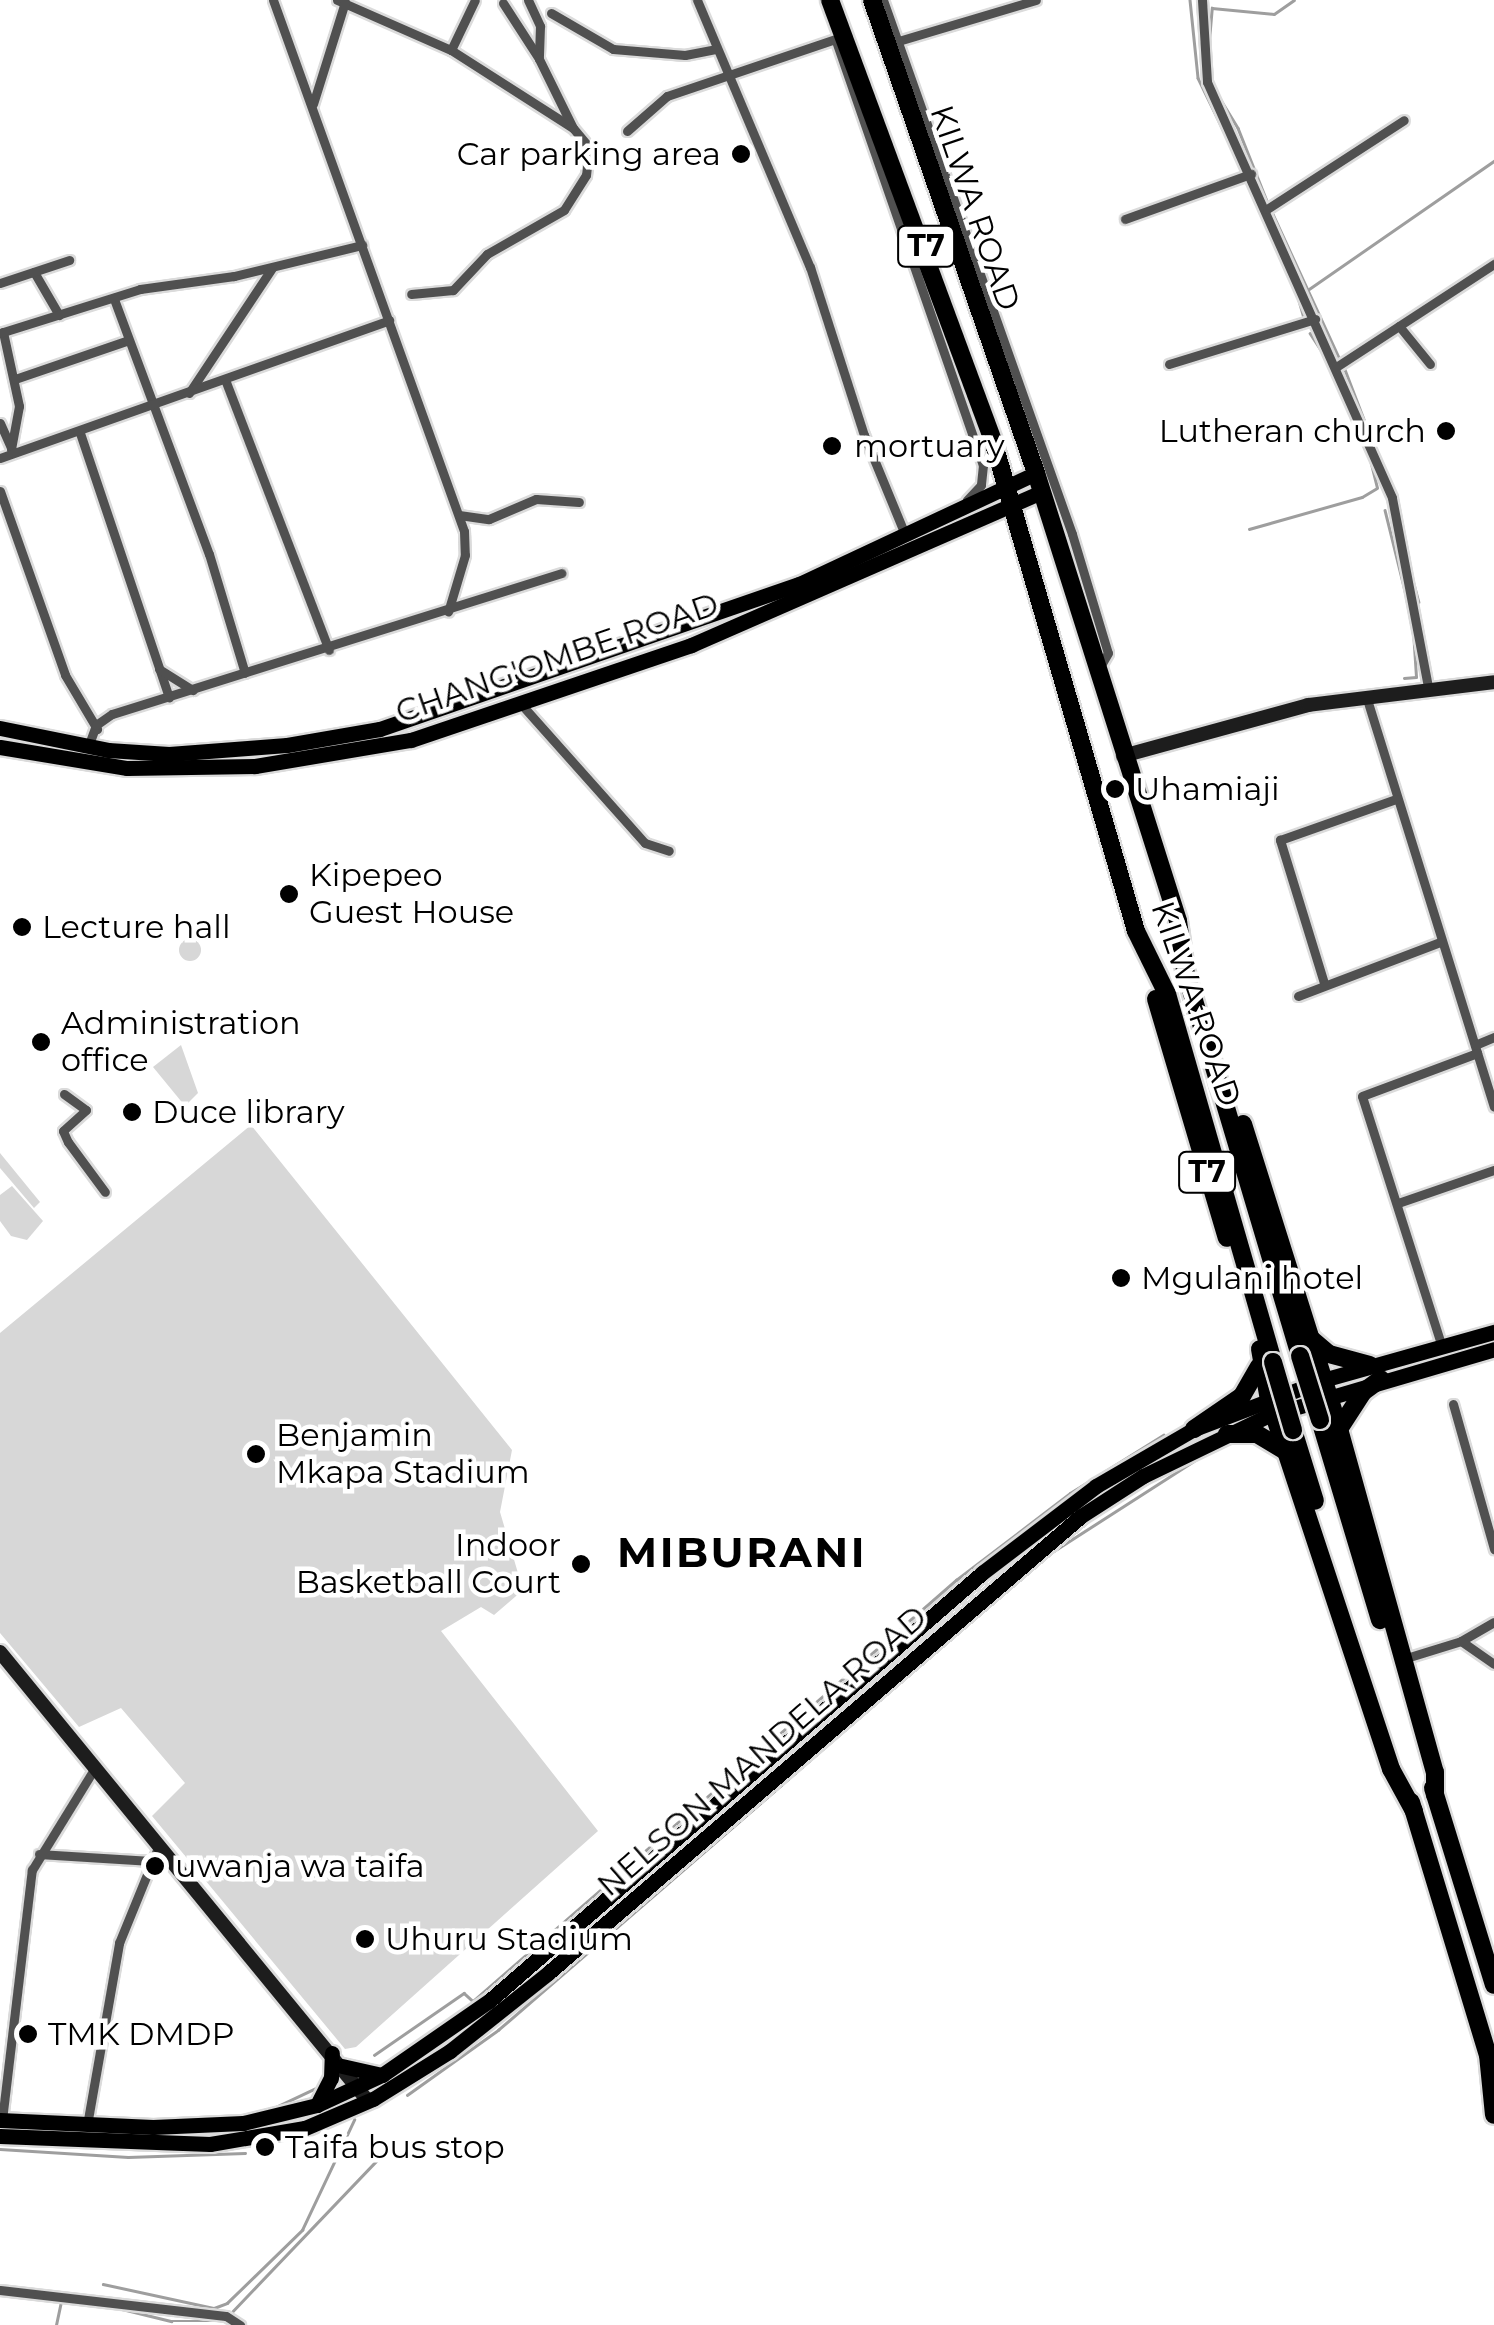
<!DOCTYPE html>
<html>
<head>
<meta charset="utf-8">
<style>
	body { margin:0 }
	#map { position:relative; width:1494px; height:2325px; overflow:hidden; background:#fff; font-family:Montserrat,sans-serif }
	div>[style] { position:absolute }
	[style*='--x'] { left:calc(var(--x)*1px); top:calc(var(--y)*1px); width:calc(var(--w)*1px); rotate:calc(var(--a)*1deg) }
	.green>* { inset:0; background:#d7d7d7 }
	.round { border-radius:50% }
	.stream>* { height:2.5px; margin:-1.25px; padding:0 1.25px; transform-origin:1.25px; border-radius:1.25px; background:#9e9e9e }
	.roads { filter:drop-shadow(2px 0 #dbdbdb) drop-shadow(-2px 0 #dbdbdb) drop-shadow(0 2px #dbdbdb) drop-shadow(0 -2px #dbdbdb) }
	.street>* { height:9px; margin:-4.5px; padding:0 4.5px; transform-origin:4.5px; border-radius:4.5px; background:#505050 }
	.secondary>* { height:14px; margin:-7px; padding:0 7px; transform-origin:7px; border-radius:7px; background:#1d1d1d }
	.primary>* { height:15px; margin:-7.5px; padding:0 7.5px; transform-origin:7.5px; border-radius:7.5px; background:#000 }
	.highway>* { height:18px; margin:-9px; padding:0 9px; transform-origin:9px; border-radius:9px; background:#000 }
	.bridges { filter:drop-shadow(2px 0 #dbdbdb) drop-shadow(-2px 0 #dbdbdb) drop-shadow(0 2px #dbdbdb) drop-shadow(0 -2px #dbdbdb) }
	.highway-bridge>* { height:18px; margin:-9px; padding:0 9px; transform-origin:9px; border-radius:9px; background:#000 }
	.dots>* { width:28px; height:28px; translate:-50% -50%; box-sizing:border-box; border:5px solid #fff; border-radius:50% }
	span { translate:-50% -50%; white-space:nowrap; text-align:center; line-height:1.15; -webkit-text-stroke:9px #fff; paint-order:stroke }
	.shield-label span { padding:2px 8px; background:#fff; border:2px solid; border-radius:8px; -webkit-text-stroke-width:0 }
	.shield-label { font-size:30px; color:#000; font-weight:700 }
	.poi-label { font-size:32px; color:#000 }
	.right { translate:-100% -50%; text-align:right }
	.left { translate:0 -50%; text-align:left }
	.street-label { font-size:32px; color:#000 }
	.district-label { font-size:42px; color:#000; font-weight:700; letter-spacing:2.5px }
</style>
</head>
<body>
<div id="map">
	<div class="green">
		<div class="round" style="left:179px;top:939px;width:22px;height:22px"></div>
		<div style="clip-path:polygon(181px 1045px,198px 1093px,185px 1106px,153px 1067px)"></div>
		<div style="clip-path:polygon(251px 1125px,512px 1450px,500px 1512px,523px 1590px,494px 1615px,481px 1607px,441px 1631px,598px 1831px,356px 2047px,345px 2049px,152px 1816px,185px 1783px,121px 1708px,79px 1727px,0 1633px,0 1333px)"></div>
		<div style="clip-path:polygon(0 1153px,40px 1202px,34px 1208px,0 1168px)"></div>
		<div style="clip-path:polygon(12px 1186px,43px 1221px,27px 1240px,11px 1236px,0 1221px,0 1195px)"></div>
	</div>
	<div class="stream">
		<div style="--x:1190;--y:0;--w:78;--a:84.1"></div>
		<div style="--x:1198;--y:78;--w:73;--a:64.1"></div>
		<div style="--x:1209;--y:40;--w:32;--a:-85"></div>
		<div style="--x:1212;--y:8;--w:62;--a:5.5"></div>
		<div style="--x:1274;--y:14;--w:24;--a:-35"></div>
		<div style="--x:1213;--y:87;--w:48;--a:58.6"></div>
		<div style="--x:1238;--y:128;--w:79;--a:68.3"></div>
		<div style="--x:1273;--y:214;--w:161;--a:65.3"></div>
		<div style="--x:1309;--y:289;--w:225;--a:-34.7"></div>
		<div style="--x:1298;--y:297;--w:19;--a:74"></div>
		<div style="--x:1310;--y:333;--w:24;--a:57"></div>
		<div style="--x:1344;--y:367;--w:95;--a:69.1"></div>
		<div style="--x:1385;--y:510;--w:96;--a:76.1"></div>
		<div style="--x:1249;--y:529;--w:117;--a:-15.8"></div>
		<div style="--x:1362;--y:497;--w:17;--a:-31"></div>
		<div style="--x:1377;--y:488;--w:33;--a:-104"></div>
		<div style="--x:1410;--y:569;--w:34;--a:75"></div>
		<div style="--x:1404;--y:678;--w:12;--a:-5"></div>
		<div style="--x:1416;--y:677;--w:47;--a:-93.7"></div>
		<div style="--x:374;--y:2055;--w:109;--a:-34.6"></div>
		<div style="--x:464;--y:1993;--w:12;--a:42"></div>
		<div style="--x:473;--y:2001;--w:641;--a:-41.08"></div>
		<div style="--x:956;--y:1580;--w:143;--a:-37.3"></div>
		<div style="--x:1070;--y:1493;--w:110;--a:-31.9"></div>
		<div style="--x:407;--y:2095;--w:112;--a:-35.5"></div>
		<div style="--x:498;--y:2030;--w:725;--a:-40.86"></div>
		<div style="--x:1046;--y:1556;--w:183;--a:-32.7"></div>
		<div style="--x:276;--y:2107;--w:47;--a:-25.5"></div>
		<div style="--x:0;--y:2149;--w:128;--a:3.6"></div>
		<div style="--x:128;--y:2157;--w:117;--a:-2"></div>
		<div style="--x:103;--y:2284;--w:114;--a:12.2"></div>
		<div style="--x:214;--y:2308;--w:14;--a:-21"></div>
		<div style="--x:227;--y:2303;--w:105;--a:-44.2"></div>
		<div style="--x:302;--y:2230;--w:122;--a:-64.7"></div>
		<div style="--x:118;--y:2308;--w:55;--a:13.8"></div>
		<div style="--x:171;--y:2321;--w:52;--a:0"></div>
		<div style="--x:229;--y:2315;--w:242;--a:-46.3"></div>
		<div style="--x:56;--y:2325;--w:24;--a:-78"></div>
	</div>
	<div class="roads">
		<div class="street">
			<div style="--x:273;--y:0;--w:564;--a:70.22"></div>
			<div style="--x:464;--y:531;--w:24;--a:88"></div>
			<div style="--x:465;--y:555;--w:59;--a:106.6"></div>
			<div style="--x:337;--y:0;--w:124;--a:23.7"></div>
			<div style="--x:451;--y:50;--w:145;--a:32.6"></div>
			<div style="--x:573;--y:128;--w:25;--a:50"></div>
			<div style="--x:589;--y:147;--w:28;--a:96"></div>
			<div style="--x:586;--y:175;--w:41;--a:122.2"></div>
			<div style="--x:564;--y:210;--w:89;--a:150.3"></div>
			<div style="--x:487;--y:254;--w:50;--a:133.4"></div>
			<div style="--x:453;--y:290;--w:42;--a:174.6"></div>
			<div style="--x:528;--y:0;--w:29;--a:65"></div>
			<div style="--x:540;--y:26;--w:33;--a:92"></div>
			<div style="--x:539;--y:59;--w:75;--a:63.8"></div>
			<div style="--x:697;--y:0;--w:290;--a:67.1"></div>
			<div style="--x:810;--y:267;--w:176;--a:72.2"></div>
			<div style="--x:864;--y:435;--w:110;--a:67.6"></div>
			<div style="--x:883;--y:0;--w:566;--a:70.51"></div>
			<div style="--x:1072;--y:534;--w:124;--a:73.2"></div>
			<div style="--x:1108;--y:653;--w:20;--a:120"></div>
			<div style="--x:1202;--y:0;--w:82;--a:86.5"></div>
			<div style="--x:1207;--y:82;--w:455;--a:66"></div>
			<div style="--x:1392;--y:498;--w:191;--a:79.2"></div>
			<div style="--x:503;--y:3;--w:64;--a:57.1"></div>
			<div style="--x:551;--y:13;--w:72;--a:30.1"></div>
			<div style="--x:613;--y:49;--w:72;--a:4.8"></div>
			<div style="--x:685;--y:55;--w:31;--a:-11"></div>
			<div style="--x:836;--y:41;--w:449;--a:70.9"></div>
			<div style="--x:983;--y:465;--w:20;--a:96"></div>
			<div style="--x:981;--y:485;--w:21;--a:133"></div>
			<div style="--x:895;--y:42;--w:147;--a:-16.6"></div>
			<div style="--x:451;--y:50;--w:55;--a:-64.4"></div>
			<div style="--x:313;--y:104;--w:107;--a:-72.6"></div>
			<div style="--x:627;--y:131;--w:53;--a:-41.2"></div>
			<div style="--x:667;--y:96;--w:177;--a:-18.7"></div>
			<div style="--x:1267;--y:209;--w:163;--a:-33"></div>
			<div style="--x:1125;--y:219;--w:134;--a:-19.7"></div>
			<div style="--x:34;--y:272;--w:50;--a:59.8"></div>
			<div style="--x:0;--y:283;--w:73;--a:-18.4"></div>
			<div style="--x:114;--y:299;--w:272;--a:69.6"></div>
			<div style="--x:209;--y:554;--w:124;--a:73.2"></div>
			<div style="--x:1399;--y:326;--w:49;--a:50.8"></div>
			<div style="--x:3;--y:332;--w:76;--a:77.8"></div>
			<div style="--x:19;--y:406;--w:44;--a:100.5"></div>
			<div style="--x:0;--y:333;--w:147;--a:-17.4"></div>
			<div style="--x:140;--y:289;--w:95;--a:-7.9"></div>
			<div style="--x:234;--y:276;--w:132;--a:-13.6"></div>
			<div style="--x:1169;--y:364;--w:153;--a:-17.1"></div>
			<div style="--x:1336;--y:367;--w:189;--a:-33.1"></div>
			<div style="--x:15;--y:379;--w:120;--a:-18.9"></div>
			<div style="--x:226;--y:382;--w:287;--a:69"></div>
			<div style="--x:189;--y:393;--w:150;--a:-56.4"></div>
			<div style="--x:0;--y:423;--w:30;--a:66"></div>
			<div style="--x:80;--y:433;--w:279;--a:71.4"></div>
			<div style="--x:0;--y:458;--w:413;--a:-19.5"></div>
			<div style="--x:0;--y:491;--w:195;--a:70.5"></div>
			<div style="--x:65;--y:675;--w:63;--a:59.3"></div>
			<div style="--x:459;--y:515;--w:30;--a:8"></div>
			<div style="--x:489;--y:519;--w:51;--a:-23.1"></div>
			<div style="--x:536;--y:499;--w:43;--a:4"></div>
			<div style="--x:159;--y:669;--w:40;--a:32"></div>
			<div style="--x:1366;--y:696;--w:430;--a:72.7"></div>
			<div style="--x:521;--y:704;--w:186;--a:48.3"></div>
			<div style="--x:645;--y:843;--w:25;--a:18"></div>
			<div style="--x:88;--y:747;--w:23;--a:-70"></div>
			<div style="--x:96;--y:725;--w:19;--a:-35"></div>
			<div style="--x:112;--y:714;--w:471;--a:-17.4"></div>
			<div style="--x:1324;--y:983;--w:150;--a:-107.1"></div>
			<div style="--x:1280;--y:840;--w:123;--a:-19.5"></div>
			<div style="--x:1298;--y:996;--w:152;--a:-20.8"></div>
			<div style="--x:1475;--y:1045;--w:21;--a:-23"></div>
			<div style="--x:64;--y:1094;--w:27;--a:36"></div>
			<div style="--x:86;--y:1110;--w:31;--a:138"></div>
			<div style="--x:63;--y:1131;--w:12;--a:66"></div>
			<div style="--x:68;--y:1142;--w:62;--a:53.5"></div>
			<div style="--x:1398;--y:1203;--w:102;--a:-19"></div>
			<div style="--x:1442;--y:1347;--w:263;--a:-107.7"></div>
			<div style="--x:1362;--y:1096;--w:123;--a:-20.5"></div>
			<div style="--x:1453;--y:1404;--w:151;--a:74.2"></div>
			<div style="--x:1461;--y:1641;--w:38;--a:-30"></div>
			<div style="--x:1403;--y:1659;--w:61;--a:-17.2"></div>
			<div style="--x:1461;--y:1641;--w:40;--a:34.9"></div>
			<div style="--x:39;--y:1854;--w:112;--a:3.6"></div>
			<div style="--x:2;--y:2120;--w:252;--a:-83.2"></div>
			<div style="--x:32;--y:1870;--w:122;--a:-58.4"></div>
			<div style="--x:87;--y:2125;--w:185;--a:-80"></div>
			<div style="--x:119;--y:1943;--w:106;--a:-67.8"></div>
			<div style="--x:0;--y:2290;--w:227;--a:6.6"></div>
			<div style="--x:226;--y:2316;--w:17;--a:33"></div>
		</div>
		<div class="secondary">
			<div style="--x:1123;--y:756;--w:192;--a:-15.4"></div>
			<div style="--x:1308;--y:705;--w:187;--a:-7"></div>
			<div style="--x:0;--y:1652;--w:581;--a:50.66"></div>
		</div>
		<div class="primary">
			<div style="--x:0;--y:728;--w:110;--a:11.5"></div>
			<div style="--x:108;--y:750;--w:61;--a:3.8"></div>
			<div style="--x:169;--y:754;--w:118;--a:-4.4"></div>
			<div style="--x:287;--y:745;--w:94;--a:-9.8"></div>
			<div style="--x:380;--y:729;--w:443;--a:-19.1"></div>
			<div style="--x:799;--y:584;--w:262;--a:-25.1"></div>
			<div style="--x:0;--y:747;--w:129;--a:9.4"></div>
			<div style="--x:127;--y:768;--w:128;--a:-0.9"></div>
			<div style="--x:255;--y:766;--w:158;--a:-9.5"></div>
			<div style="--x:411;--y:740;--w:296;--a:-18.7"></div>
			<div style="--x:691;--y:645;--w:382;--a:-23.6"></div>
			<div style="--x:342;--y:2066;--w:41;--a:12.7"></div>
			<div style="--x:317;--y:2105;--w:30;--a:-63"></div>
			<div style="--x:331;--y:2078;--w:25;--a:-88"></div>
			<div style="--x:0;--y:2120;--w:153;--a:2.6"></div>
			<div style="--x:153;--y:2127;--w:90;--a:-2.5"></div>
			<div style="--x:243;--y:2123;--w:76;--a:-13.7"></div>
			<div style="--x:317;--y:2105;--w:72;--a:-24.8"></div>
			<div style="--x:382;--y:2075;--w:130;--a:-34.7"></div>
			<div style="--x:489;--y:2001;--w:653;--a:-40.96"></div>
			<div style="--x:982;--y:1573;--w:143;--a:-37.3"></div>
			<div style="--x:1096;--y:1486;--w:113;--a:-30.2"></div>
			<div style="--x:1194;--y:1429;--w:138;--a:-20.8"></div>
			<div style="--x:1323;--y:1380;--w:178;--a:-15.7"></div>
			<div style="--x:0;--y:2136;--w:210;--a:2.2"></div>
			<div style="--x:210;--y:2144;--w:96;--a:-9.6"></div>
			<div style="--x:305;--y:2128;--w:74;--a:-23.1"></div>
			<div style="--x:373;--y:2099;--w:91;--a:-31.9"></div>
			<div style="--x:450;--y:2051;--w:125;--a:-38.5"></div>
			<div style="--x:548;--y:1973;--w:702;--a:-40.61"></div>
			<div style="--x:1081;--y:1516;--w:74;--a:-32.8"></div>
			<div style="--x:1143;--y:1476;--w:138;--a:-25.8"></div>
			<div style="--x:1267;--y:1416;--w:237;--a:-16.4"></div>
		</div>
		<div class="highway">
			<div style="--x:830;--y:0;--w:470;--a:69.7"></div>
			<div style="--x:993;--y:441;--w:510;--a:73.73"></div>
			<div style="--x:1136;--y:931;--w:70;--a:63.8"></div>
			<div style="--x:1167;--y:994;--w:383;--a:73.9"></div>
			<div style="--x:872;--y:0;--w:501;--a:70.88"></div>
			<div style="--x:1036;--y:473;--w:470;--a:72.4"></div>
			<div style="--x:1178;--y:921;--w:49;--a:81.9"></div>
			<div style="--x:1185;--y:970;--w:403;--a:73.4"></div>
			<div style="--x:1156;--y:999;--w:249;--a:73.5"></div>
			<div style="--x:1243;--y:1124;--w:320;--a:72.5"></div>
			<div style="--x:1339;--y:1429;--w:356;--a:74.4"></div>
			<div style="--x:1435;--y:1772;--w:23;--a:90"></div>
			<div style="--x:1310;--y:1338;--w:25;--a:40"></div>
			<div style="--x:1329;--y:1354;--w:42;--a:15"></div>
			<div style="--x:1260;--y:1349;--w:52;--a:80"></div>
			<div style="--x:1269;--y:1400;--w:389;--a:71.7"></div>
			<div style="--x:1391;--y:1769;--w:48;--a:61.3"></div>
			<div style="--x:1320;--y:1420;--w:209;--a:73.3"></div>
			<div style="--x:1194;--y:1429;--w:58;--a:-34.5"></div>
			<div style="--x:1242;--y:1396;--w:34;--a:-60"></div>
			<div style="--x:1339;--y:1429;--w:44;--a:-57"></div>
			<div style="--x:1363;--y:1392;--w:22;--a:-36"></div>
			<div style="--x:1293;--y:1430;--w:74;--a:72.8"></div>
			<div style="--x:1227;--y:1434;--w:30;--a:0"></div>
			<div style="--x:1257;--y:1434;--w:33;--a:31"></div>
			<div style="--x:1433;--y:1788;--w:206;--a:72.8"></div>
			<div style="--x:1411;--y:1802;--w:264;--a:73.1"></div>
			<div style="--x:1488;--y:2055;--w:60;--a:84.3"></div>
		</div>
	</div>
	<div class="bridges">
		<div class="highway-bridge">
			<div style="--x:1300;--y:1356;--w:67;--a:72.6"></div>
			<div style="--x:1273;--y:1362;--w:71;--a:73.6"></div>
		</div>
	</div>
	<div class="dots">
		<div style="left:741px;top:154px;background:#000"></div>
		<div style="left:1446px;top:431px;background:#000"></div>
		<div style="left:832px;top:446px;background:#000"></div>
		<div style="left:1115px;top:789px;background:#000"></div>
		<div style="left:289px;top:894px;background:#000"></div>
		<div style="left:22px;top:927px;background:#000"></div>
		<div style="left:41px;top:1042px;background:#000"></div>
		<div style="left:132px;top:1112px;background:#000"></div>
		<div style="left:1121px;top:1278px;background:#000"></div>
		<div style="left:256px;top:1454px;background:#000"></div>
		<div style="left:581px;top:1564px;background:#000"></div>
		<div style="left:155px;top:1866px;background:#000"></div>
		<div style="left:365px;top:1939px;background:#000"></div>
		<div style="left:28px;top:2034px;background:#000"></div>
		<div style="left:265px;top:2147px;background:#000"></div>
	</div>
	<div class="shield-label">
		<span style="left:926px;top:246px">T7</span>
		<span style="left:1207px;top:1172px">T7</span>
	</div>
	<div class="poi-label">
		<span class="right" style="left:721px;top:154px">Car parking area</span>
		<span class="right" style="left:1426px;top:431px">Lutheran church</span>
		<span class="left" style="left:854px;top:446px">mortuary</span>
		<span class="left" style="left:1135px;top:789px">Uhamiaji</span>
		<span class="left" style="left:309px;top:894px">Kipepeo<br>Guest House</span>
		<span class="left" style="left:42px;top:927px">Lecture hall</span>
		<span class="left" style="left:61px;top:1042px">Administration<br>office</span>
		<span class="left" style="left:152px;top:1112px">Duce library</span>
		<span class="left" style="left:1141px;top:1278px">Mgulani hotel</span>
		<span class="left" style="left:276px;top:1454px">Benjamin<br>Mkapa Stadium</span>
		<span class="right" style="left:561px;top:1564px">Indoor<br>Basketball Court</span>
		<span class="left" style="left:175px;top:1866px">uwanja wa taifa</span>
		<span class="left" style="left:385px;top:1939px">Uhuru Stadium</span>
		<span class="left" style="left:48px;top:2034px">TMK DMDP</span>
		<span class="left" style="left:285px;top:2147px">Taifa bus stop</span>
	</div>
	<div class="street-label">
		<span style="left:975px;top:208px;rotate:71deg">KILWA ROAD</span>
		<span style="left:557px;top:658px;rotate:-19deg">CHANG'OMBE ROAD</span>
		<span style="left:1196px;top:1004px;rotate:71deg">KILWA ROAD</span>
		<span style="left:762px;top:1751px;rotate:-41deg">NELSON MANDELA ROAD</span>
	</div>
	<div class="district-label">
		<span style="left:742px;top:1552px">MIBURANI</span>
	</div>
</div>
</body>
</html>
